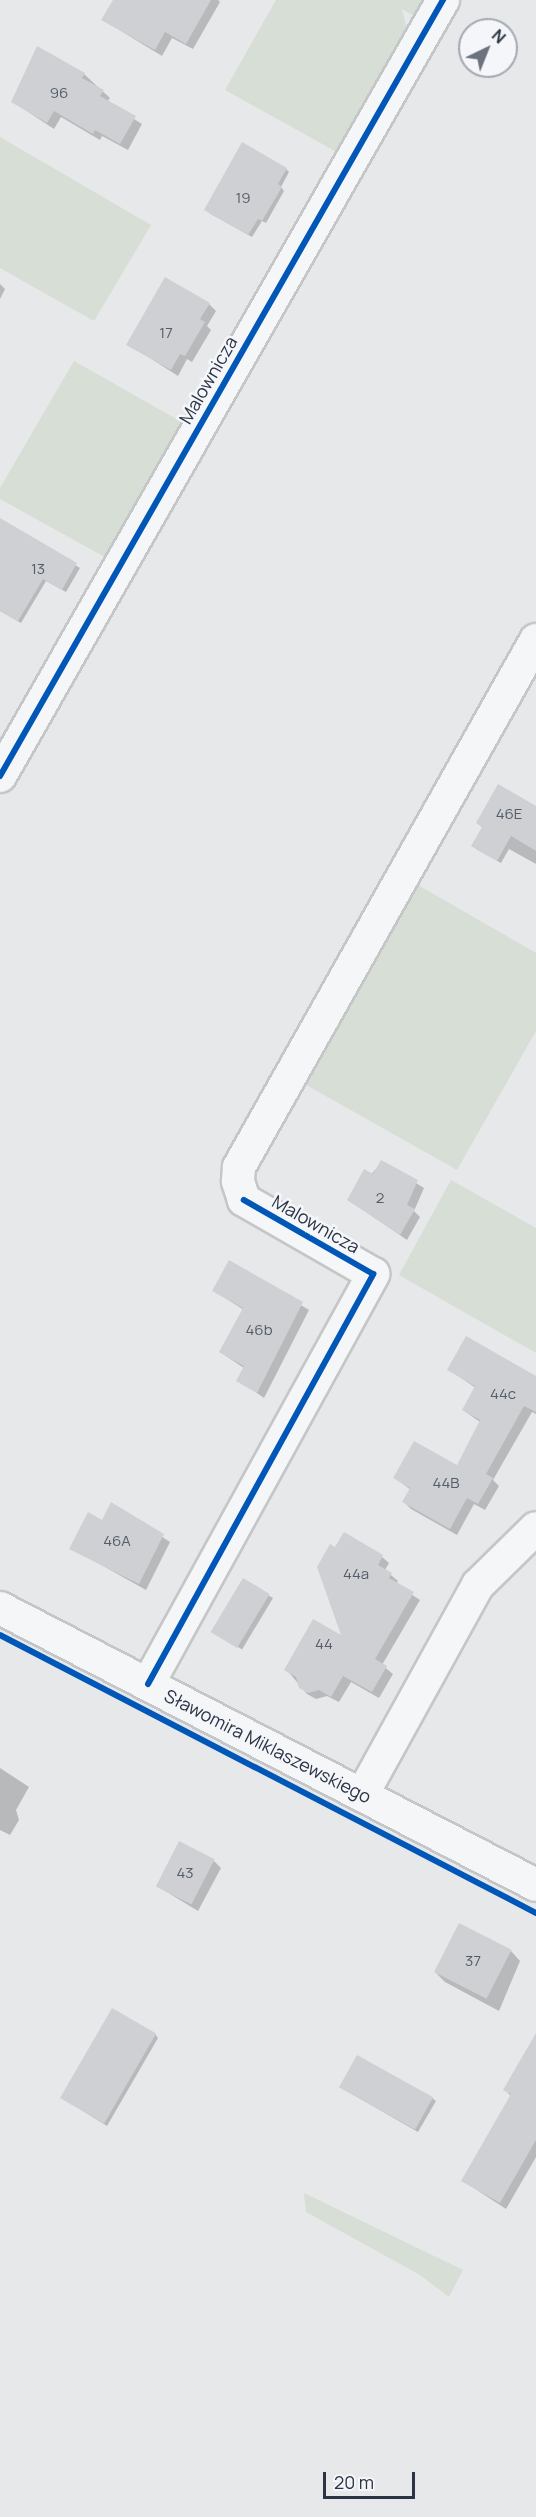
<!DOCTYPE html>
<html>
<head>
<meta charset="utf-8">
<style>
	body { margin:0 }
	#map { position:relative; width:536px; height:2517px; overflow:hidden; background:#e6e8ea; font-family:Manrope,sans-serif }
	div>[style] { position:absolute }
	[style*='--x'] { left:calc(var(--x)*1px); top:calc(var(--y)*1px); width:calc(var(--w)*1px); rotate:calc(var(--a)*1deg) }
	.green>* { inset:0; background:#d6ded6 }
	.shadow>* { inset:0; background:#0003; transform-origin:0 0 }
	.building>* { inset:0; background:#ced0d3; transform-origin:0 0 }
	.roads { filter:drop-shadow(2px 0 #c4c6c8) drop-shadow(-2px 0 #c4c6c8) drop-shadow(0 2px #c4c6c8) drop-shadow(0 -2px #c4c6c8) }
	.minor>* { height:32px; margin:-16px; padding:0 16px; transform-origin:16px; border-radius:16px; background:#f5f6f7 }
	.cycleway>* { height:6px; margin:-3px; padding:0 3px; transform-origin:3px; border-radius:3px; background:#0057b8 }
	span { translate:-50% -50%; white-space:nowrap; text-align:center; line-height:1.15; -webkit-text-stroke:5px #f4f6f9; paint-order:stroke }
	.number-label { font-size:15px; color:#545c69 }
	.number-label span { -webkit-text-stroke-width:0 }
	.street-label { font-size:18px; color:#2b3445 }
	.north { position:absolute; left:458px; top:18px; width:60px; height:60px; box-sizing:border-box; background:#f4f6f9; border:2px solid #a4a8b1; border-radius:50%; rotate:43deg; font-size:16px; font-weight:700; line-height:24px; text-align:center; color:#2b3445 }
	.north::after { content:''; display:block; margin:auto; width:21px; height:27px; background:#6c737f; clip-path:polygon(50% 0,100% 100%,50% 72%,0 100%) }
	.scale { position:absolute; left:323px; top:2472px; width:92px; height:27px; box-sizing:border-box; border:3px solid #2b3445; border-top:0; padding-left:8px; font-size:18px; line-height:21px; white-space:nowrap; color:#2b3445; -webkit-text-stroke:4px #f4f6f9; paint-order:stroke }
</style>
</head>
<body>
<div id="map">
	<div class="green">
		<div style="clip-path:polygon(276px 0,430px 0,419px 19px,402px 9px,409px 38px,342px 155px,225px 90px)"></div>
		<div style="clip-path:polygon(0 137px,151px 225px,94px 321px,0 268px)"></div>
		<div style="clip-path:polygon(74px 361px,187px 425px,110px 560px,0 499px,0 488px)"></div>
		<div style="clip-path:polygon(411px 881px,536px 953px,536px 1031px,457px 1170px,301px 1082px)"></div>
		<div style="clip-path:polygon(451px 1180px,536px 1228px,536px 1353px,399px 1275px)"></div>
		<div style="clip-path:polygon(304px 2193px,463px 2270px,449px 2297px,420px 2275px,306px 2212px)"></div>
	</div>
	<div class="shadow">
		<div style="clip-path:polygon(114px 0,218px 0,220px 2px,193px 49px,172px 38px,162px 56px,103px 20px)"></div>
		<div style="clip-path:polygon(84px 74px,110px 98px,107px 102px,142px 124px,128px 150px,102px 136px,100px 140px,61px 117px,54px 129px,13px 102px)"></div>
		<div style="clip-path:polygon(286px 169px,289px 172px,281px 187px,284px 191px,266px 223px,262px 221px,252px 237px,209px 213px)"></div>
		<div style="clip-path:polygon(0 284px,5px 289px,0 299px)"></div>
		<div style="clip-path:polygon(209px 304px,216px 311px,207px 326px,211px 330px,192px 362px,187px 359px,178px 376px,128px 344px)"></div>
		<div style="clip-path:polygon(6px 523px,80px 568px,66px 592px,46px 581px,21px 623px,0 611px,0 533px)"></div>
		<div style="clip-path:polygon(536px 807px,536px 864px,509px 849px,501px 863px,476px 849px,483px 828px,478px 823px)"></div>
		<div style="clip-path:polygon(382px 1162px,424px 1188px,414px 1211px,420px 1217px,407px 1240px,349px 1200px)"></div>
		<div style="clip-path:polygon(230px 1262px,309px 1310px,264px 1398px,238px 1380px,244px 1368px,220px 1352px,244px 1310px,214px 1291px)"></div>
		<div style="clip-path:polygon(449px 1370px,536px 1378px,536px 1414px,532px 1412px,493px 1480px,499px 1486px,485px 1510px,474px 1504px,457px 1535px,411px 1509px,404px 1502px,411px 1490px,395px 1478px,457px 1467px,480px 1422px,463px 1410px,476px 1388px)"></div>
		<div style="clip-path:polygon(111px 1504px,170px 1542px,146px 1590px,71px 1548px,103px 1522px)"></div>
		<div style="clip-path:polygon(344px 1534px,382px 1557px,389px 1563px,385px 1570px,398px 1581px,396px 1584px,420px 1600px,382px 1665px,393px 1674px,379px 1698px,351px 1682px,339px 1702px,327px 1696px,316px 1699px,307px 1694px,286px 1669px,344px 1639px,336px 1549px)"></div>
		<div style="left:243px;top:1580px;width:35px;height:60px;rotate:31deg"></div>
		<div style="clip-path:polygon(0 1768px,29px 1787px,16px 1810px,19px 1820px,10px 1835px,0 1830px)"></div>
		<div style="clip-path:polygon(214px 1861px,221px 1868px,198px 1911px,157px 1886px)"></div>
		<div style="clip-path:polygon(511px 1951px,520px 1961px,499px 2011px,445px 1982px,435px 1972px)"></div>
		<div style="clip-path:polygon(155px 2034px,158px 2038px,107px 2126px,62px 2098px)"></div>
		<div style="clip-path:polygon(536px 2051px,536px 2157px,506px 2209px,463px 2181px,512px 2097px,505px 2090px)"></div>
		<div style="clip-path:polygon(343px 2089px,432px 2098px,436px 2101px,418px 2132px)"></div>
	</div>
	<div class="building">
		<div style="clip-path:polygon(113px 0,211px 0,186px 44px,165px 32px,155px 50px,101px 20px)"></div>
		<div style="clip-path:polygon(37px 46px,85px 73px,82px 78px,104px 90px,100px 96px,136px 116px,120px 144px,95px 130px,93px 134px,54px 111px,47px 123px,11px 102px)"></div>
		<div style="clip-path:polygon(242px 142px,287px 168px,278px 184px,282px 187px,262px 221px,258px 219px,248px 235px,204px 210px)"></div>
		<div style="clip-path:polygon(165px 277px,210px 303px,200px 319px,205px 322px,185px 356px,180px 354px,171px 370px,126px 345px)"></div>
		<div style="clip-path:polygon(0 518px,77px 563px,62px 590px,43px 579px,18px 621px,0 611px)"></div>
		<div style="clip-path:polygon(498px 784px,536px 806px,536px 851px,511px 836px,497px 861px,471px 846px,482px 827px,476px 823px)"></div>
		<div style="clip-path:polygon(381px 1160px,418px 1180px,407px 1205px,415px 1209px,400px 1235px,347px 1200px,364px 1169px,373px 1174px)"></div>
		<div style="clip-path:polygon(229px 1260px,303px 1302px,257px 1393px,236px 1381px,244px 1366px,219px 1352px,243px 1308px,212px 1291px)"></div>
		<div style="clip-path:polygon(466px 1336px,536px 1376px,536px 1412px,524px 1406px,486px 1474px,493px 1478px,478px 1504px,467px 1498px,450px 1529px,402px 1502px,410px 1488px,393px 1478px,414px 1441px,457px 1465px,480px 1420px,462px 1410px,475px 1386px,447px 1370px)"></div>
		<div style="clip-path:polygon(111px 1502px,164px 1534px,139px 1584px,69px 1549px,88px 1512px,102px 1520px)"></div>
		<div style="clip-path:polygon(344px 1532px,383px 1555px,378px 1565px,392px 1573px,389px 1578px,414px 1592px,375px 1659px,387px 1666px,372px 1692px,343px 1676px,331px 1697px,319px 1690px,308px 1693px,299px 1688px,296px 1677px,284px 1670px,313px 1619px,341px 1635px,317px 1567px,330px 1544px,335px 1547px)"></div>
		<div style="left:243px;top:1578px;width:31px;height:63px;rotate:31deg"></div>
		<div style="left:179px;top:1841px;width:40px;height:51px;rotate:27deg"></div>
		<div style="left:459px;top:1923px;width:59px;height:55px;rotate:27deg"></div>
		<div style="left:112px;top:2008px;width:51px;height:104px;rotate:30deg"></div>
		<div style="clip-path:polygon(536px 2033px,536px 2140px,500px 2203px,461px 2181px,511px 2094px,503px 2090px)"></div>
		<div style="left:357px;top:2055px;width:87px;height:37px;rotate:29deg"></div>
	</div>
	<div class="roads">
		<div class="minor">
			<div style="--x:0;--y:776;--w:894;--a:-60.28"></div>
			<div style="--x:0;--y:1608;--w:603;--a:27.33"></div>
			<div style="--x:148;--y:1684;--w:468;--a:-61.2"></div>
			<div style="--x:373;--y:1274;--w:149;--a:-150.2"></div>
			<div style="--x:244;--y:1200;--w:20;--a:-108"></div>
			<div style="--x:238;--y:1181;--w:14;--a:-86"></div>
			<div style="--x:239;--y:1167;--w:605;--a:-60.6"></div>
			<div style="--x:362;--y:1795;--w:240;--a:-61.1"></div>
			<div style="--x:478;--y:1585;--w:81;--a:-44.5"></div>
		</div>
	</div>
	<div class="cycleway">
		<div style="--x:0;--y:776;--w:894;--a:-60.28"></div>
		<div style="--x:0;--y:1635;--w:604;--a:27.41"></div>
		<div style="--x:148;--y:1684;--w:468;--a:-61.2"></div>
		<div style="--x:373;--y:1274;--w:149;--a:-150.2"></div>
	</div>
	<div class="number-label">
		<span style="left:59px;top:93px">96</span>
		<span style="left:243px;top:198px">19</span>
		<span style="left:166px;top:333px">17</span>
		<span style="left:38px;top:569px">13</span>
		<span style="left:509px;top:814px">46E</span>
		<span style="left:380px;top:1198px">2</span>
		<span style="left:259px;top:1330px">46b</span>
		<span style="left:503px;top:1394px">44c</span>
		<span style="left:446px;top:1483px">44B</span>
		<span style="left:117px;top:1541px">46A</span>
		<span style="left:356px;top:1574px">44a</span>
		<span style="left:324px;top:1644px">44</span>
		<span style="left:185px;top:1873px">43</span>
		<span style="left:473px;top:1961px">37</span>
	</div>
	<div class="street-label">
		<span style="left:208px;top:380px;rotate:-60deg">Malownicza</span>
		<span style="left:316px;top:1224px;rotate:30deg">Malownicza</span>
		<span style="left:268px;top:1746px;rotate:27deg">Sławomira Miklaszewskiego</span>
	</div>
	<div class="north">N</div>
	<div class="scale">20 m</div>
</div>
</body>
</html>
